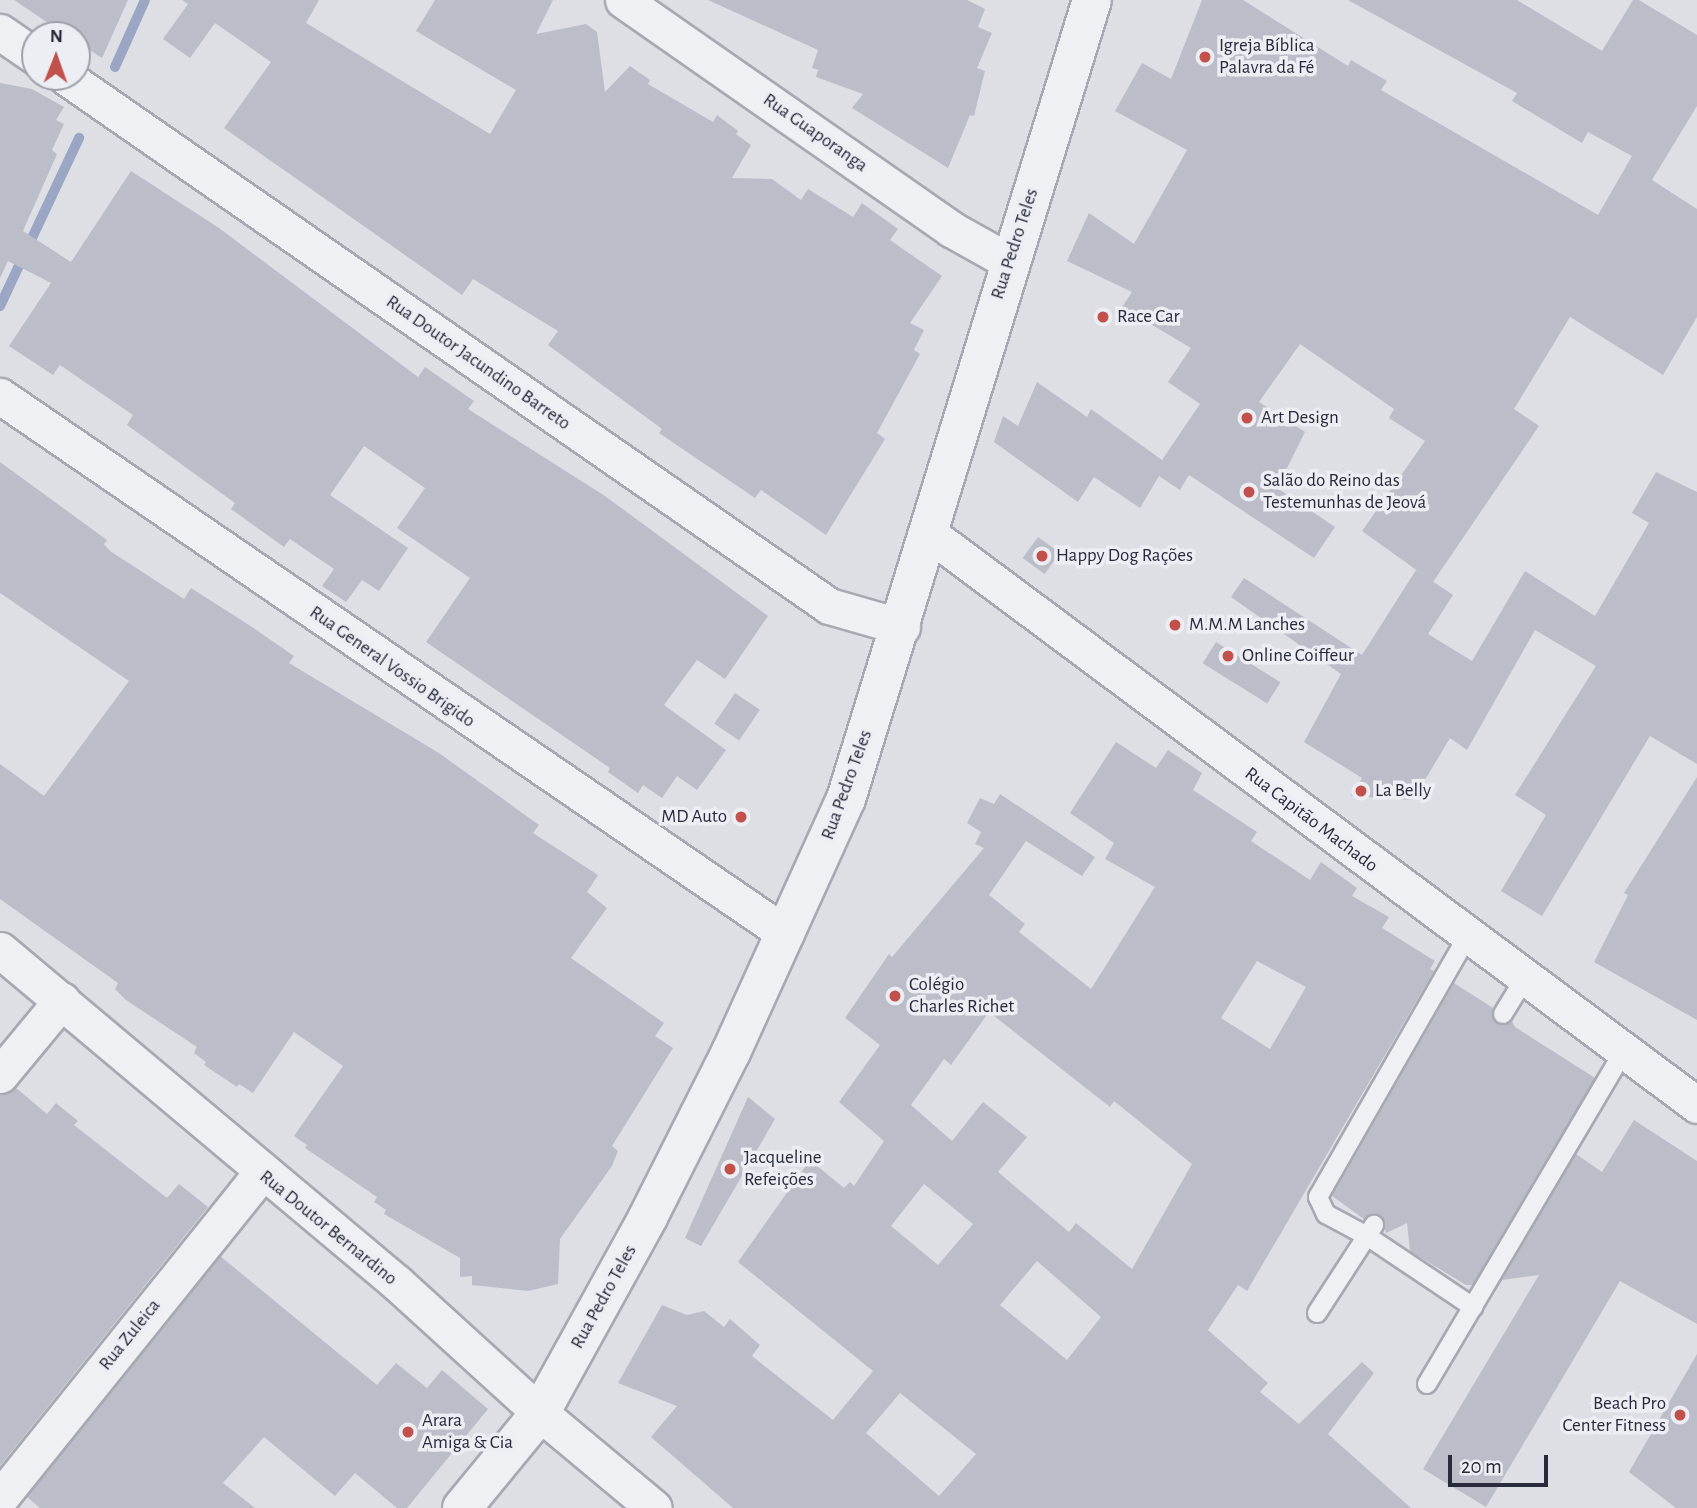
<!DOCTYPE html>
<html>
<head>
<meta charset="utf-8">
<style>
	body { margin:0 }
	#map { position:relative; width:1697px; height:1508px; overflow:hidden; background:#dddfe5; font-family:"Alegreya Sans",sans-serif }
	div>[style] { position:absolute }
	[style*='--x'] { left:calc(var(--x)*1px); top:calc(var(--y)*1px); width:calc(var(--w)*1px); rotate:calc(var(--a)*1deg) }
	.stream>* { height:10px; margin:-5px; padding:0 5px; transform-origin:5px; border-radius:5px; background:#9aa6c3 }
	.building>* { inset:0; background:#bbbdc8; transform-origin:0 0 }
	.roads { filter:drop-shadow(2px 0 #a7a9b2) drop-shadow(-2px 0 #a7a9b2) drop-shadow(0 2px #a7a9b2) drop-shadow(0 -2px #a7a9b2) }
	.service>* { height:18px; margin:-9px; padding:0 9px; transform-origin:9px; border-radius:9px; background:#eff0f4 }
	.minor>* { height:35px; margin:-17.5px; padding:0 17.5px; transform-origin:17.5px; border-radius:17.5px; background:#eff0f4 }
	.tertiary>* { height:38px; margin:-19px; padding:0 19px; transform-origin:19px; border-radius:19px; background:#eff0f4 }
	.dots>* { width:19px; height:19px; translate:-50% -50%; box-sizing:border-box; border:4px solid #eceef3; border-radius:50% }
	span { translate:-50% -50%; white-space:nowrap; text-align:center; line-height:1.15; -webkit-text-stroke:7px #eceef3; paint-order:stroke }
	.poi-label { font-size:19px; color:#282b3b }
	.left { translate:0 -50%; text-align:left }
	.right { translate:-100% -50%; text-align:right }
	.street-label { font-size:19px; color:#282b3b }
	.north { position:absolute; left:21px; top:21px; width:70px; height:70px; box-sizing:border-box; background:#eceef3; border:2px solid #9ea0a9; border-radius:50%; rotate:1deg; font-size:19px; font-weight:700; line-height:28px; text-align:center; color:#282b3b }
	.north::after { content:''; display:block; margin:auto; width:24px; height:32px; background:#c2504b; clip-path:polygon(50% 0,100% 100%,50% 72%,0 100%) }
	.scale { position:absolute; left:1448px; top:1455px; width:100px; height:32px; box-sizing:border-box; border:4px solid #282b3b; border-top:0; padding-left:9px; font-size:21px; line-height:24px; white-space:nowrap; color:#282b3b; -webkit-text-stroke:5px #eceef3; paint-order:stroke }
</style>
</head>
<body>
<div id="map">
	<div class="stream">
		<div style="--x:115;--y:67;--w:73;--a:-65.9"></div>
		<div style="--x:0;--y:306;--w:186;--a:-64.8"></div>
	</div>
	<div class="building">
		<div style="clip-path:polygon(14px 0,128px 0,102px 58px,77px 42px,77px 35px,66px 35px)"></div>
		<div style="clip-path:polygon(182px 0,319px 0,306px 23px,490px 134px,516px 90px,416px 31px,435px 0,553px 0,536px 34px,586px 24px,597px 32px,605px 92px,630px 66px,650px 80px,648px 84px,713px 122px,717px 115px,738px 131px,736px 134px,751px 145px,732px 178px,772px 179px,801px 200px,808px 189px,853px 217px,862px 203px,898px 229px,890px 240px,942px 276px,910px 323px,924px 330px,914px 350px,920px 354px,877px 433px,885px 439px,826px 535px,761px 490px,755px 498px,659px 433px,662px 429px,548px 345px,558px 331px,473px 279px,462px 295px,224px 128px,271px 62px,215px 23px,190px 58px,163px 39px,188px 4px)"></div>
		<div style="clip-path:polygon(708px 0,967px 0,985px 9px,978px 27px,992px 33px,977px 68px,985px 71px,974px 116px,970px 115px,948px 168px,852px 108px,863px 94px,816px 77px,818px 70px,812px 68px,818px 50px)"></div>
		<div style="clip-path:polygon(1202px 0,1243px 0,1348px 66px,1351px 60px,1387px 81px,1381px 90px,1598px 215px,1632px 156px,1588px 132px,1582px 143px,1512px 101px,1517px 93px,1348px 0,1517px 0,1602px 51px,1633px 0,1639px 0,1697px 35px,1697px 106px,1652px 180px,1697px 209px,1697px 317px,1663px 375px,1570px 317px,1514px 409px,1539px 426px,1433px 582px,1362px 531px,1425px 441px,1389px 418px,1394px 409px,1300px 344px,1259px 402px,1305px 432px,1277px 488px,1335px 527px,1314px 558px,1189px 475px,1180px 490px,1159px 476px,1140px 508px,1094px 477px,1078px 502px,994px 442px,1003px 416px,1018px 426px,1037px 382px,1087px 417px,1091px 409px,1162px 460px,1200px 404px,1168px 382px,1191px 348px,1122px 307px,1132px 292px,1067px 261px,1089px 213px,1134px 244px,1187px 150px,1115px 111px,1142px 63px,1171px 79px)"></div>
		<div style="clip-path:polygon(0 83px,32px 89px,64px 107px,56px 120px,64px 124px,52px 150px,57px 154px,23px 231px,71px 262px,131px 171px,219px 228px,418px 377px,425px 367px,474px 401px,468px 409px,605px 496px,768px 616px,725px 679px,697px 660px,664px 705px,726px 750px,697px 790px,677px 776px,662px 798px,643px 785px,638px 793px,608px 772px,610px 768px,426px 642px,470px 578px,397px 528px,425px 488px,364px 446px,330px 495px,408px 548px,379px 591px,362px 580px,346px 602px,322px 586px,334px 569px,290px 539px,284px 547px,231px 509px,235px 503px,127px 425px,133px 415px,60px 365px,53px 375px,9px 346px,51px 283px,8px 261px,0 278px)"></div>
		<div style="clip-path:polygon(0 462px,107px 540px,104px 544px,110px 551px,184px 599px,191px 588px,249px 625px,294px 656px,289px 663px,439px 753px,539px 825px,533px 833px,598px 875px,587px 892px,607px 908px,571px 958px,664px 1023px,655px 1036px,673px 1048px,612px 1146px,618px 1151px,612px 1166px,560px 1239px,558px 1284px,528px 1291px,472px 1285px,472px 1276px,460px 1277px,460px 1258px,384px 1214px,386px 1210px,374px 1202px,377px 1197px,305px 1148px,307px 1145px,294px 1136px,343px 1066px,294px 1032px,253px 1093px,239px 1084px,237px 1087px,204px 1065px,206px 1062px,194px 1053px,197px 1047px,126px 1000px,115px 989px,118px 983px,0 899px,0 764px,44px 796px,129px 681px,0 593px)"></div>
		<div style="clip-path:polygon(1656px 472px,1697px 492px,1697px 764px,1650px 736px,1542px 916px,1501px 891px,1546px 815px,1515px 795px,1596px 666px,1535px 630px,1467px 750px,1450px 738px,1413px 800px,1351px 796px,1362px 778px,1304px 742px,1341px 674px,1231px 597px,1244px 578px,1362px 655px,1416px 570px,1453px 595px,1428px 634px,1472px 661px,1525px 571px,1595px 616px,1649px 523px,1632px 513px)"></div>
		<div style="left:1038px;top:537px;width:27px;height:26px;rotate:36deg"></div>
		<div style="left:1216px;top:642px;width:76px;height:25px;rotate:32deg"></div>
		<div style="left:735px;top:693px;width:30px;height:37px;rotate:34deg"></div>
		<div style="clip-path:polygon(evenodd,1116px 742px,1156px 768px,1168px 750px,1202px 773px,1193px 790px,1257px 832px,1251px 841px,1310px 880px,1321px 862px,1357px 888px,1352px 896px,1389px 917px,1382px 928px,1435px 961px,1430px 969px,1434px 971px,1247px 1291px,1238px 1285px,1208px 1330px,1268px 1383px,1260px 1392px,1299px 1424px,1362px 1362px,1374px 1373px,1328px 1434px,1411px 1508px,733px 1508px,651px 1437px,677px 1406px,618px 1383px,662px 1305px,687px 1315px,704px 1311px,724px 1327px,730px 1319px,760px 1345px,752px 1356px,833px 1420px,873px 1371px,738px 1262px,810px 1160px,844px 1188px,850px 1182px,854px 1186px,884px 1141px,839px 1102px,880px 1045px,845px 1018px,889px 954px,892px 957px,984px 848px,975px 844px,981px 832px,967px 823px,980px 798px,994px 804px,1000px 794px,1095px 857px,1082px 876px,1026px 841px,989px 895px,1025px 924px,1019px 932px,1091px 989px,1155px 887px,1105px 859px,1114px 843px,1070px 813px,1116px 742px,1257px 961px,1306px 987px,1270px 1049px,1221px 1018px,1257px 961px,1116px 742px,989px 1012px,1110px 1107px,1114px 1101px,1192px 1164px,1132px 1269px,1076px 1223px,1069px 1232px,998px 1172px,1027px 1137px,983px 1102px,952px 1141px,911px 1105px,944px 1059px,951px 1065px,989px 1012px,1116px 742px,924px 1184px,973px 1224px,938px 1265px,891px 1226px,924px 1184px,1116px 742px,1037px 1261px,1101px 1317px,1067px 1360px,1000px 1305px,1037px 1261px,1116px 742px,900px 1393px,976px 1454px,939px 1496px,866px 1433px,900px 1393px)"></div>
		<div style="clip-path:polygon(1697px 777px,1697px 1020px,1594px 962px,1628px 895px,1624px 893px)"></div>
		<div style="clip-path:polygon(1454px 983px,1493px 1008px,1497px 1023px,1512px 1021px,1515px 1027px,1595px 1078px,1473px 1285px,1466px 1285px,1410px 1251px,1407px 1223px,1386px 1233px,1381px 1216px,1364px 1219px,1332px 1196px)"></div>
		<div style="clip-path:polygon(16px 1088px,47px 1114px,56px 1103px,78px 1121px,74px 1125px,167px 1198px,179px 1184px,208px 1207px,0 1466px,0 1095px)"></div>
		<div style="clip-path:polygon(748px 1097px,775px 1119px,701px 1246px,685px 1238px)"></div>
		<div style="clip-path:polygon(1634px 1120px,1697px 1161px,1697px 1324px,1620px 1281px,1486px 1507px,1423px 1469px,1539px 1275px,1502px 1280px,1576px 1154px,1602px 1172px)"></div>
		<div style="clip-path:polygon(220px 1256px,377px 1385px,396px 1363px,427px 1388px,442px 1370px,488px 1409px,407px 1508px,397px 1508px,355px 1473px,335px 1496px,264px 1437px,223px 1483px,255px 1508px,40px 1508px,27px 1497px)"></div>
		<div style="clip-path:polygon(1697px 1354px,1697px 1508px,1676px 1508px,1629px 1472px)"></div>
	</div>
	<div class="roads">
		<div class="service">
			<div style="--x:1467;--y:937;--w:300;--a:119.8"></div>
			<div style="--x:1318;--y:1197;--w:19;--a:65"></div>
			<div style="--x:1326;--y:1214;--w:47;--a:28.2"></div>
			<div style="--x:1367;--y:1236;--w:128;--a:33.8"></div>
			<div style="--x:1503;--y:1014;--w:42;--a:-58.6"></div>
			<div style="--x:1317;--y:1313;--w:105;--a:-57.1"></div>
			<div style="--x:1427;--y:1384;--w:387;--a:-59.4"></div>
		</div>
		<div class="minor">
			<div style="--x:623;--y:0;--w:400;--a:34.9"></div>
			<div style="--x:951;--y:229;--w:68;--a:29.2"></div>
			<div style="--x:0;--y:32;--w:42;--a:34.4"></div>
			<div style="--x:66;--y:77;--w:928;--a:34.73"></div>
			<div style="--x:829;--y:606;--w:76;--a:16"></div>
			<div style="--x:0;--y:396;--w:952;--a:34.39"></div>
			<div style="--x:927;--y:532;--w:960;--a:36.65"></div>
			<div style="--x:0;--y:950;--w:518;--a:39.99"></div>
			<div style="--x:397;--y:1283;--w:193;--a:42.3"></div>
			<div style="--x:540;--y:1413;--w:148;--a:39.8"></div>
			<div style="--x:0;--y:1075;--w:97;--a:-50.4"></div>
			<div style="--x:0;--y:1498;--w:417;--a:-51.2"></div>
		</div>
		<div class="tertiary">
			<div style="--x:462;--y:1508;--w:123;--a:-50.6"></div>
			<div style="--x:540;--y:1413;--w:224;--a:-61.1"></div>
			<div style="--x:648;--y:1217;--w:185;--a:-63.3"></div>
			<div style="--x:731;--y:1052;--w:278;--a:-65.6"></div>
			<div style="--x:846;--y:799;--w:836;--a:-72.89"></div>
		</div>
	</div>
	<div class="dots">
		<div style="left:1205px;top:57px;background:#c2504b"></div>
		<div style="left:1103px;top:317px;background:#c2504b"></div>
		<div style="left:1247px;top:418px;background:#c2504b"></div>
		<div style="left:1249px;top:492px;background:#c2504b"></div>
		<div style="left:1042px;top:556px;background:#c2504b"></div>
		<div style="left:1175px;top:625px;background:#c2504b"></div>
		<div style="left:1228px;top:656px;background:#c2504b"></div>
		<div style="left:1361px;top:791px;background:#c2504b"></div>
		<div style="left:741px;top:817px;background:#c2504b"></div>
		<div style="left:895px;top:996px;background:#c2504b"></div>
		<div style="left:730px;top:1169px;background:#c2504b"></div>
		<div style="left:1680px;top:1415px;background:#c2504b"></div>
		<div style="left:408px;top:1432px;background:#c2504b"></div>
	</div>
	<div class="poi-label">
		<span class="left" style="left:1219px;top:57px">Igreja Bíblica<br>Palavra da Fé</span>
		<span class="left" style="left:1117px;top:317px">Race Car</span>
		<span class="left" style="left:1261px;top:418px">Art Design</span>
		<span class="left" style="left:1263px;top:492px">Salão do Reino das<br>Testemunhas de Jeová</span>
		<span class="left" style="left:1056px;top:556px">Happy Dog Rações</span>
		<span class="left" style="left:1189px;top:625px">M.M.M Lanches</span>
		<span class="left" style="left:1242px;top:656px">Online Coiffeur</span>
		<span class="left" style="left:1375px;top:791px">La Belly</span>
		<span class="right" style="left:727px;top:817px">MD Auto</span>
		<span class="left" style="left:909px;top:996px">Colégio<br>Charles Richet</span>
		<span class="left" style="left:744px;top:1169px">Jacqueline<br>Refeições</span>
		<span class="right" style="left:1666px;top:1415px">Beach Pro<br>Center Fitness</span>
		<span class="left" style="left:422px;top:1432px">Arara<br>Amiga &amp; Cia</span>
	</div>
	<div class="street-label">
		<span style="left:815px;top:133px;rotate:35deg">Rua Guaporanga</span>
		<span style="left:1015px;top:244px;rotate:-72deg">Rua Pedro Teles</span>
		<span style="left:478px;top:363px;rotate:35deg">Rua Doutor Jacundino Barreto</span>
		<span style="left:392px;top:667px;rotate:35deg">Rua General Vossio Brigido</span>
		<span style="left:847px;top:785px;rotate:-70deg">Rua Pedro Teles</span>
		<span style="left:1311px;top:820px;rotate:37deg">Rua Capitão Machado</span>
		<span style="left:328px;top:1228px;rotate:39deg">Rua Doutor Bernardino</span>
		<span style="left:604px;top:1297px;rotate:-61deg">Rua Pedro Teles</span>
		<span style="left:130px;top:1335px;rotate:-51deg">Rua Zuleica</span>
	</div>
	<div class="north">N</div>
	<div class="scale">20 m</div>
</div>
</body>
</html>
